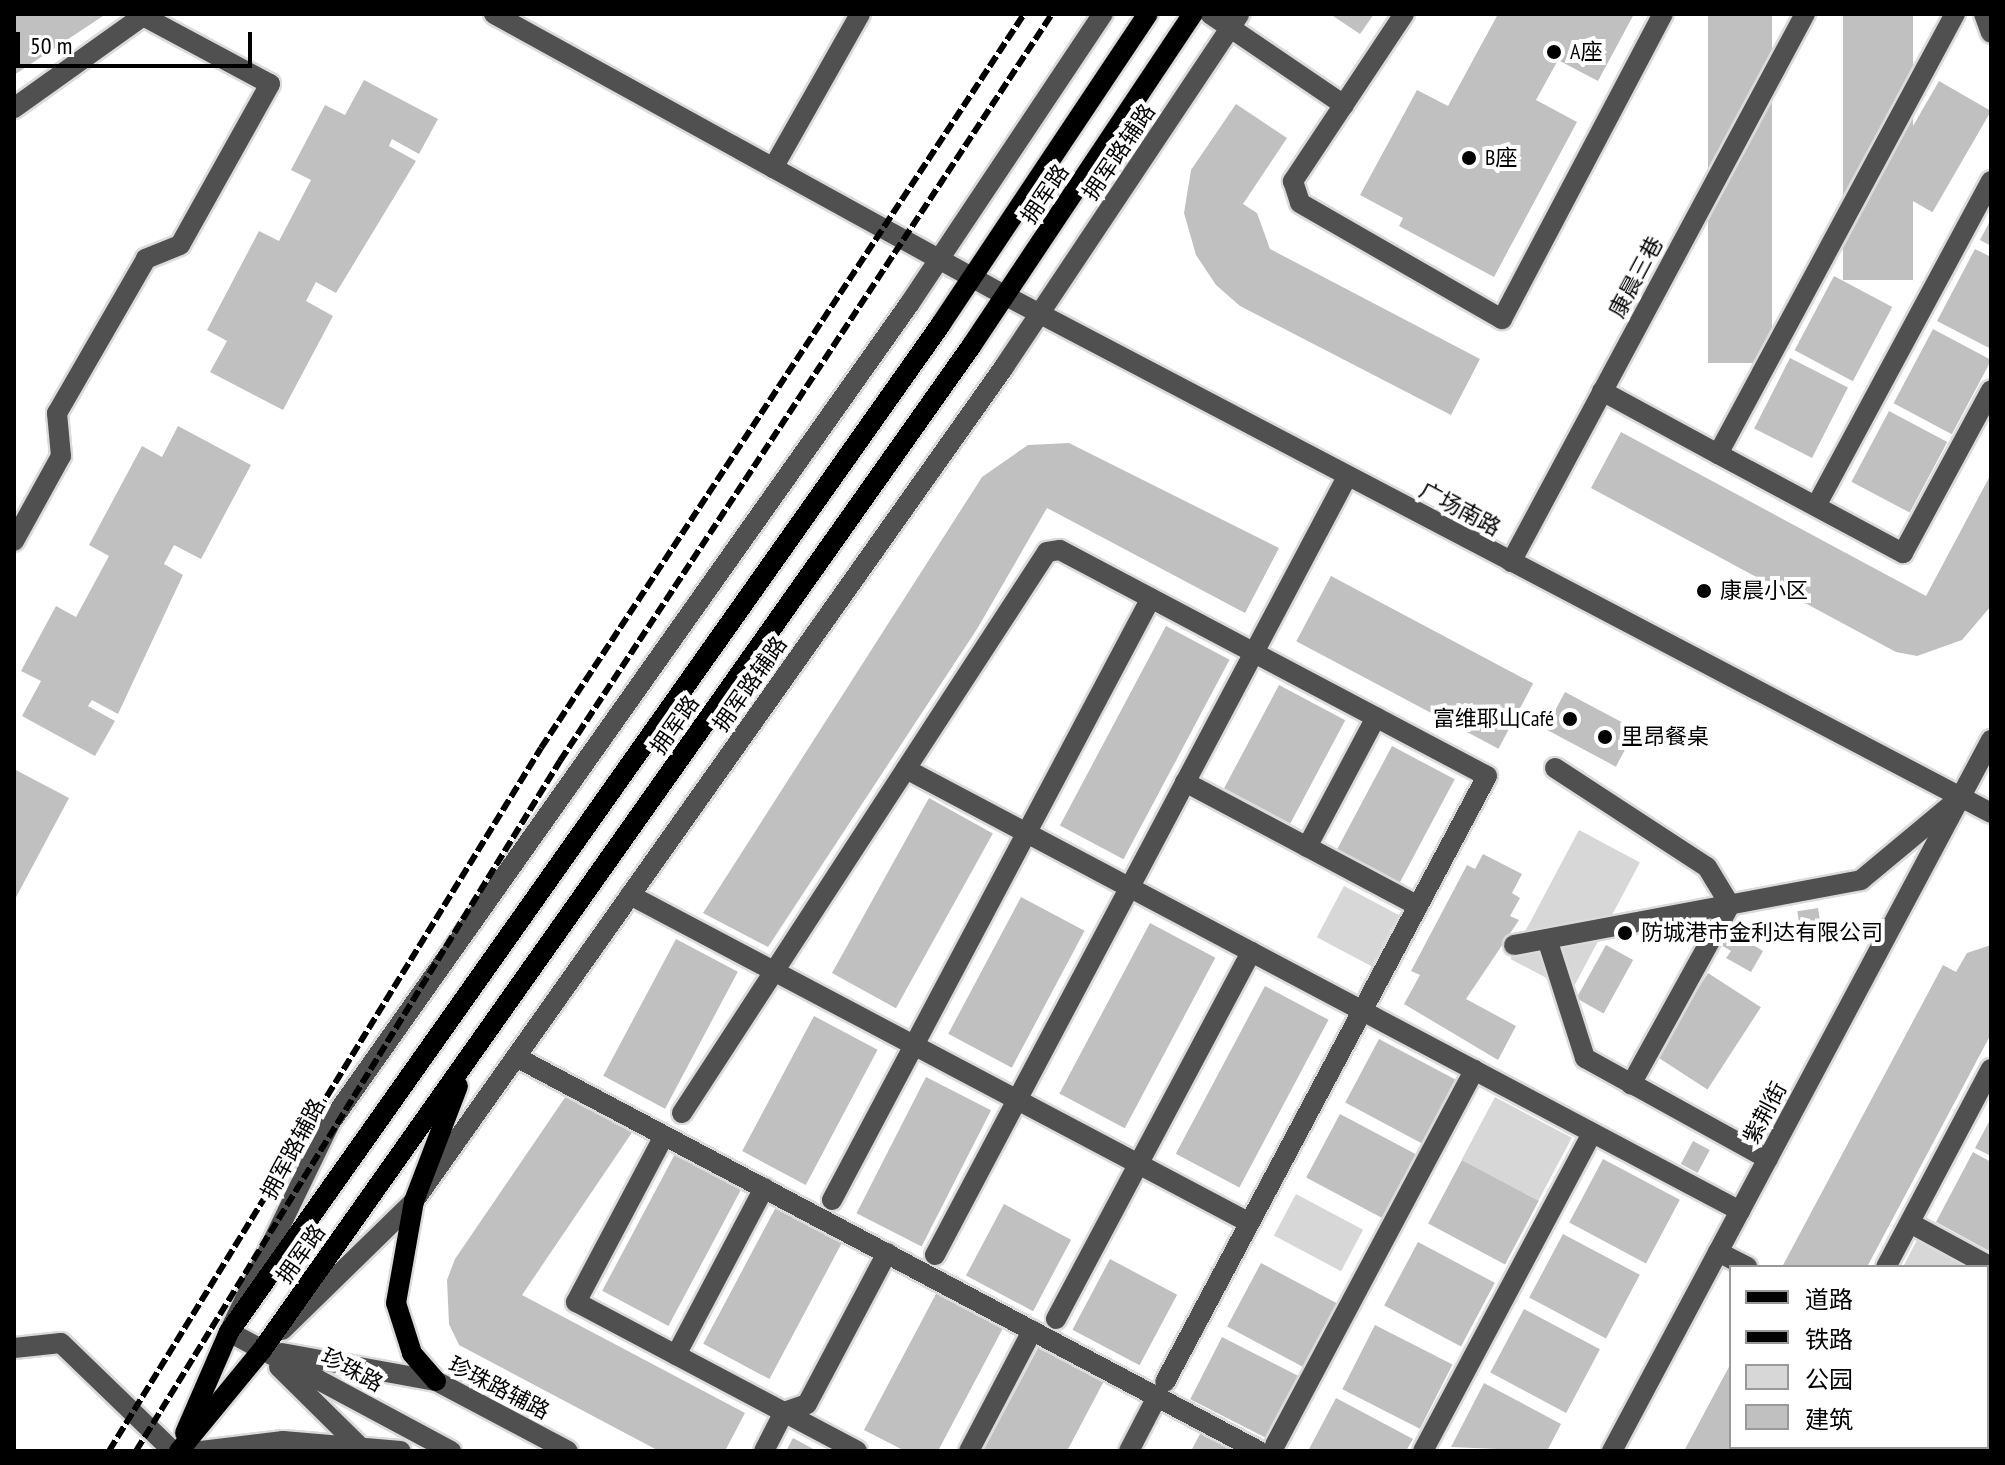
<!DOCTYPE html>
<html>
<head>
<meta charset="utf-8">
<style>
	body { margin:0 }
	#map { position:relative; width:2005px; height:1465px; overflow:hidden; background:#fff; font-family:"PT Sans Narrow","Noto Sans SC",sans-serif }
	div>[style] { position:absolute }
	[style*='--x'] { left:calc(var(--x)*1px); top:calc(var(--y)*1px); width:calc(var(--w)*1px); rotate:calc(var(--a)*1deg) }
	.green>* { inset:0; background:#d7d7d7; transform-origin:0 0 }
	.building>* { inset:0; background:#c0c0c0; transform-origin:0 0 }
	.roads { filter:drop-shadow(2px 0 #dbdbdb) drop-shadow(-2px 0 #dbdbdb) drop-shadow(0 2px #dbdbdb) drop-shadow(0 -2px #dbdbdb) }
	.minor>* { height:20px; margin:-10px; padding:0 10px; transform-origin:10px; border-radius:10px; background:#505050 }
	.major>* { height:20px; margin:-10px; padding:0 10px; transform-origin:10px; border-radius:10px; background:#000 }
	.rail>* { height:6px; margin-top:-3px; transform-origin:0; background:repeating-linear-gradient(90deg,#000 0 12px,transparent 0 16px) }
	.dots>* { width:22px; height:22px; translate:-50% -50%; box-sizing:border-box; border:4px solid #fff; border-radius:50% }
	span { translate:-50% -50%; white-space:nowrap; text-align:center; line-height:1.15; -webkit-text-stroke:8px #fff; paint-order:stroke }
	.poi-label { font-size:22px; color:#000 }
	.left { translate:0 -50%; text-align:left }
	.right { translate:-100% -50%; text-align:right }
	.street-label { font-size:22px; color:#000 }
	.frame { position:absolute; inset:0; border:16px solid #000; pointer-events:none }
	.legend { position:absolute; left:1729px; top:1265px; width:260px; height:184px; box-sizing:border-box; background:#fff; border:2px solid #999; margin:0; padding:10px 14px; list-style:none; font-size:24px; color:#000 }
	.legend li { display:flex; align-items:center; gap:16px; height:40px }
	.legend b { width:40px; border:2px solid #999 }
	.scale { position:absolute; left:16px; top:32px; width:236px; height:36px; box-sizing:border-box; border:4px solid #000; border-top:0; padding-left:10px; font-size:24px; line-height:28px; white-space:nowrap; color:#000; -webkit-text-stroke:6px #fff; paint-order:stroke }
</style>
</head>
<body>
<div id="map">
	<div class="green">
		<div style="left:1579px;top:830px;width:69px;height:146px;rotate:28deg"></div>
		<div style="left:1344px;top:886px;width:62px;height:58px;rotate:28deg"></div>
		<div style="left:1495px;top:1097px;width:87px;height:71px;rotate:28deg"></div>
		<div style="left:1296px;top:1194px;width:76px;height:47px;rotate:28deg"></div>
		<div style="clip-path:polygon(1918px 1238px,1973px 1267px,1903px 1267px)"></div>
		<div style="left:1987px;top:1275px;width:4px;height:100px;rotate:27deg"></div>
	</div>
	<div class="building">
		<div style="clip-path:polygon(14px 14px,106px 14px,14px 75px)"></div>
		<div style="clip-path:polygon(1330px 14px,1374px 14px,1360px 34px)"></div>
		<div style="clip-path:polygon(1498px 14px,1634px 14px,1598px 81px,1558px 60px,1536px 100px,1577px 122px,1494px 277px,1399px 226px,1403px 218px,1360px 195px,1417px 90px,1448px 106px)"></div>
		<div style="left:1708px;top:14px;width:64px;height:349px"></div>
		<div style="left:1843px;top:14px;width:70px;height:266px"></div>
		<div style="clip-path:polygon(364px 80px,438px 119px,419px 154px,392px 139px,389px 146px,416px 161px,336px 293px,316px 282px,306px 301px,333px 316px,283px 410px,210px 372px,227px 341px,207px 330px,259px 231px,279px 241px,311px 180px,291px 170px,325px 105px,345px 115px)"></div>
		<div style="left:1939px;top:81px;width:60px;height:117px;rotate:30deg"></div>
		<div style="clip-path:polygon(1236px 104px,1287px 138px,1243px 204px,1257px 213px,1270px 249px,1480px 359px,1451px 415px,1240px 306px,1216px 285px,1196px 255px,1184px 213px,1191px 170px)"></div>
		<div style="clip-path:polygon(1991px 219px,1991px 246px,1980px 240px)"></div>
		<div style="clip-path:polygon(1975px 249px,1991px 257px,1991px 349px,1937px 321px)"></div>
		<div style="left:1834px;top:276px;width:66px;height:84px;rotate:28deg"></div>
		<div style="left:1933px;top:329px;width:66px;height:84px;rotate:28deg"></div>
		<div style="left:1790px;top:358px;width:65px;height:79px;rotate:27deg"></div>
		<div style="left:1889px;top:411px;width:66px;height:80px;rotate:28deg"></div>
		<div style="clip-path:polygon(178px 426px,251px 465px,201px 559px,174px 545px,164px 564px,183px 575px,118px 714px,92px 700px,88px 706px,115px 721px,95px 756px,22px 716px,41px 681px,21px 671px,56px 606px,76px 617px,109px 556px,89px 545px,142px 446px,162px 457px)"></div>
		<div style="clip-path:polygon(1621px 432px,1926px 596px,1991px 474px,1991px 606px,1962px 640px,1917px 656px,1896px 652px,1591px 488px)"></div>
		<div style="clip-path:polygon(1069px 443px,1279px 548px,1245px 613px,1047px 508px,977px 629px,768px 947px,703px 913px,982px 477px,1028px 445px)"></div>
		<div style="left:1331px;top:576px;width:229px;height:74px;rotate:28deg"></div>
		<div style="left:1166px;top:626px;width:72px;height:226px;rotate:28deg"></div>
		<div style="left:1279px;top:685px;width:75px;height:117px;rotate:28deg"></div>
		<div style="left:1565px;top:692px;width:80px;height:42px;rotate:28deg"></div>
		<div style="left:1392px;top:746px;width:71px;height:124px;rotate:28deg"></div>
		<div style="clip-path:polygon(14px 769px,69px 798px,14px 901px)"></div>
		<div style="left:929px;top:798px;width:73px;height:200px;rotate:29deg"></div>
		<div style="clip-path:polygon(1483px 854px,1522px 874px,1512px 893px,1520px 898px,1510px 916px,1519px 920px,1466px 999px,1516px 1026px,1498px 1060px,1404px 1004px,1420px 975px,1411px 971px,1467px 865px,1475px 869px)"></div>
		<div style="left:1021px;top:897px;width:72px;height:155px;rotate:28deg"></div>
		<div style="left:1818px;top:908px;width:20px;height:21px;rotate:81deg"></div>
		<div style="left:1150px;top:923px;width:74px;height:193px;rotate:28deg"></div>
		<div style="clip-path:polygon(1730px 931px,1763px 951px,1751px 972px,1726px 958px,1731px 951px,1721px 945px)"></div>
		<div style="left:676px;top:939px;width:70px;height:155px;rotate:28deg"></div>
		<div style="left:1606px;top:945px;width:31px;height:61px;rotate:29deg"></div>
		<div style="clip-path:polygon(1991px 945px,1991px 1034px,1867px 1267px,1782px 1267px,1943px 965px,1956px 972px,1967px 953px)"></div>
		<div style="left:1708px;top:973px;width:63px;height:98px;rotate:33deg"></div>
		<div style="left:1265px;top:986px;width:72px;height:190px;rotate:28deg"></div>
		<div style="left:814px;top:1016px;width:72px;height:153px;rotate:28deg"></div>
		<div style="left:1379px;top:1039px;width:87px;height:72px;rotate:28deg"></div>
		<div style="left:926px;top:1077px;width:73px;height:153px;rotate:27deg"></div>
		<div style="clip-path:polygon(566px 1096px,633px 1131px,522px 1295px,745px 1413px,725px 1451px,659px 1451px,459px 1345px,449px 1324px,447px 1280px,455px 1259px)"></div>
		<div style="left:1340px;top:1114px;width:86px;height:72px;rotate:28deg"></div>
		<div style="clip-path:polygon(1991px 1118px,1991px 1156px,1975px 1148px)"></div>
		<div style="left:1693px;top:1141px;width:19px;height:26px;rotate:28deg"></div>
		<div style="clip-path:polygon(1973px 1152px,1991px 1162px,1991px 1252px,1936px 1222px)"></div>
		<div style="left:675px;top:1154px;width:75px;height:155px;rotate:28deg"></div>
		<div style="left:1603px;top:1159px;width:87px;height:72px;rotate:28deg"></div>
		<div style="left:1462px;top:1160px;width:87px;height:72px;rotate:28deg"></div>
		<div style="left:1004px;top:1204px;width:76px;height:81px;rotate:28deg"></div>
		<div style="left:776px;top:1207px;width:75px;height:155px;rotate:28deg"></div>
		<div style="left:1563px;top:1234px;width:87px;height:72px;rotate:28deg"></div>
		<div style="left:1418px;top:1242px;width:87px;height:72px;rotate:28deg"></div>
		<div style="left:1110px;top:1259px;width:76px;height:80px;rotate:28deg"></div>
		<div style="left:1261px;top:1263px;width:86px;height:72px;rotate:28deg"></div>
		<div style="clip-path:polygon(937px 1292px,1003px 1328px,938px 1451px,905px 1451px,864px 1430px)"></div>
		<div style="left:1524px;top:1309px;width:86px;height:72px;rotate:28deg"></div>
		<div style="left:1375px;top:1325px;width:87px;height:72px;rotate:27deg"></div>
		<div style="left:1222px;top:1337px;width:87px;height:70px;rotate:27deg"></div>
		<div style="clip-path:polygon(1039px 1346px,1104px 1381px,1067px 1451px,983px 1451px)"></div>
		<div style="clip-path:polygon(1731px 1363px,1731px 1447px,1772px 1447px,1684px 1451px)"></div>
		<div style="clip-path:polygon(1484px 1383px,1561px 1424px,1547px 1451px,1451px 1447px)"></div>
		<div style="clip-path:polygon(1336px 1398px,1413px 1439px,1406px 1451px,1308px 1451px)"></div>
		<div style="clip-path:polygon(1987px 1414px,1991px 1451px,1948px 1451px,1987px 1447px)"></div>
		<div style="clip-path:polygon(1201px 1432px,1236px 1451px,1191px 1451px)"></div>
		<div style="clip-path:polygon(793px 1438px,817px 1451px,786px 1451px)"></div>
		<div style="clip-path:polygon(1816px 1447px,1871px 1447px,1879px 1451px,1814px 1451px)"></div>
	</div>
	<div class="roads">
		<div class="minor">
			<div style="--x:494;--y:14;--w:585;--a:28.85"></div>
			<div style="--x:1006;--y:296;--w:1112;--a:27.69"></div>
			<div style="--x:1210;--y:14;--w:162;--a:34.2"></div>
			<div style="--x:1404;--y:14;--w:201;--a:123.6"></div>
			<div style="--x:1293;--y:181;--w:23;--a:72"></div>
			<div style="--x:1300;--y:203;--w:233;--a:29.9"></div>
			<div style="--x:1502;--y:319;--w:345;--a:-62.2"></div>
			<div style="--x:1984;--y:14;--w:20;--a:70"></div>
			<div style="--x:14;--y:108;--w:158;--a:-35.5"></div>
			<div style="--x:143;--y:16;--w:144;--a:28.2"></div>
			<div style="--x:270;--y:84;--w:184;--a:119.2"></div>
			<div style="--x:180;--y:245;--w:37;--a:158"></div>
			<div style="--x:146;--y:259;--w:178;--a:120"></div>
			<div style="--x:57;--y:413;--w:43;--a:84.7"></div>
			<div style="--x:61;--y:456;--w:97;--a:118.9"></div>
			<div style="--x:773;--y:168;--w:177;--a:-60.5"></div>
			<div style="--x:1602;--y:391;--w:132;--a:28.5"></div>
			<div style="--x:1718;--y:454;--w:500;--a:-61.7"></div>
			<div style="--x:1718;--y:454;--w:210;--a:28.2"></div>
			<div style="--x:1903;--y:553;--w:185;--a:-61.6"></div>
			<div style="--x:1816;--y:506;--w:369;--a:-61.7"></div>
			<div style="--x:1511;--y:562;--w:622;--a:-61.79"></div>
			<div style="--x:1555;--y:768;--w:181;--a:33.1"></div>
			<div style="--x:1707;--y:867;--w:44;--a:58.8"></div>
			<div style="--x:1730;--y:905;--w:205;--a:118.9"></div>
			<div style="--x:906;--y:769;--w:944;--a:27.92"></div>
			<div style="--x:1185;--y:782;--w:264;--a:28"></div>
			<div style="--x:1307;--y:847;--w:147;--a:-62"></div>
			<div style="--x:630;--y:895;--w:701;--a:27.88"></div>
			<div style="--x:1547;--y:939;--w:125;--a:72.3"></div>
			<div style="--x:1585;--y:1058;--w:209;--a:28.9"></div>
			<div style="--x:1514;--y:945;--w:353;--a:-10.6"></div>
			<div style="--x:1861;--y:880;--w:117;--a:-39.8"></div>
			<div style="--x:516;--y:1057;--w:841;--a:27.94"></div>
			<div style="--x:682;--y:1113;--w:669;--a:-56.95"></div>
			<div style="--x:1047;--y:552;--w:13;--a:-9"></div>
			<div style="--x:1060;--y:550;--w:483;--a:27.9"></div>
			<div style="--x:1487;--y:776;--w:686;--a:117.98"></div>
			<div style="--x:664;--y:1136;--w:188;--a:117.9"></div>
			<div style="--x:576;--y:1302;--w:318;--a:27.9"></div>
			<div style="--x:832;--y:1200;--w:681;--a:-62.08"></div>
			<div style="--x:1910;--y:1223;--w:92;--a:28.5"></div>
			<div style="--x:1718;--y:1252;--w:33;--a:27"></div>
			<div style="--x:935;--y:1255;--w:880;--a:-62.1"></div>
			<div style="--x:1886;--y:1267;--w:224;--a:-62.1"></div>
			<div style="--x:1056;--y:1319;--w:416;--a:-62"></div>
			<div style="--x:282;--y:1330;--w:185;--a:-44.3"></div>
			<div style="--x:414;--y:1201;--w:1022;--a:-54.72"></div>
			<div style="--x:1004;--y:367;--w:424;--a:-56.3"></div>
			<div style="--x:1987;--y:1334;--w:9;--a:-63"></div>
			<div style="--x:14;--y:1348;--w:47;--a:-6.1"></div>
			<div style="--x:61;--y:1343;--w:156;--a:44"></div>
			<div style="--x:282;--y:1353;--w:157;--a:10.3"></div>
			<div style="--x:436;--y:1381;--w:149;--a:27.9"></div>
			<div style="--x:676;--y:1355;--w:189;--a:-62.2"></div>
			<div style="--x:279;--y:1367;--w:112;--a:44.6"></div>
			<div style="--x:1987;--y:1394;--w:4;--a:27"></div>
			<div style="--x:1275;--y:1445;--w:425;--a:-62"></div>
			<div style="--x:201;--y:1451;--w:83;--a:-7"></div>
			<div style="--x:283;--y:1441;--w:118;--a:4.8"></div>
			<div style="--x:451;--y:1451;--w:252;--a:-151.8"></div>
			<div style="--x:229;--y:1332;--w:232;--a:-64.2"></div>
			<div style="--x:330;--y:1123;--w:1004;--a:-54.73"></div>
			<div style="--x:910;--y:303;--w:348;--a:-56.3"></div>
			<div style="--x:764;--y:1451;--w:44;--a:-62.9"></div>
			<div style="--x:784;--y:1412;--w:24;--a:-19"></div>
			<div style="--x:807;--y:1404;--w:171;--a:-62.1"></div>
			<div style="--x:969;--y:1451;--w:136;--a:-62.3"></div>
			<div style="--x:1129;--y:1451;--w:61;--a:-62.6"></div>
			<div style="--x:1423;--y:1451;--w:360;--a:-62"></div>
			<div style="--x:1612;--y:1451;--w:806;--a:-61.94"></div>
			<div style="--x:1789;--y:1451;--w:4;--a:-63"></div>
			<div style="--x:1925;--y:1451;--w:4;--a:-63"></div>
		</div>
		<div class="major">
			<div style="--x:436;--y:1381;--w:37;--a:-131"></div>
			<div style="--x:412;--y:1353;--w:52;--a:-107.7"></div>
			<div style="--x:396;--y:1303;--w:104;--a:-80"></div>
			<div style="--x:414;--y:1201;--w:123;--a:-69.1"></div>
			<div style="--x:185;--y:1433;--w:110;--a:-66.5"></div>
			<div style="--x:229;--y:1332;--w:1234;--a:-54.76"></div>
			<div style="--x:941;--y:324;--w:373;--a:-56.3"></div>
			<div style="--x:179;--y:1451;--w:131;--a:-50.6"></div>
			<div style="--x:262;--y:1350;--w:1230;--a:-54.76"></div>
			<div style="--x:972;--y:345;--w:398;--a:-56.3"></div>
		</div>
	</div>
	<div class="rail">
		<div style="--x:109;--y:1451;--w:825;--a:-58.43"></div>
		<div style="--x:541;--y:748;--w:879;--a:-56.65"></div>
		<div style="--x:136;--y:1451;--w:810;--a:-58.43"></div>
		<div style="--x:560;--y:761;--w:894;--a:-56.63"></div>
	</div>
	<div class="dots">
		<div style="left:1554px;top:52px;background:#000"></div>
		<div style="left:1469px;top:158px;background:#000"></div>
		<div style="left:1704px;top:591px;background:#000"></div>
		<div style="left:1570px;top:719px;background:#000"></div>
		<div style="left:1605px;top:737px;background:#000"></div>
		<div style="left:1625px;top:933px;background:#000"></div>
	</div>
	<div class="poi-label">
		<span class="left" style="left:1570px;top:52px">A座</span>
		<span class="left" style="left:1485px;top:158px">B座</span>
		<span class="left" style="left:1720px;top:591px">康晨小区</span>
		<span class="right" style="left:1554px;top:719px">富维耶山Café</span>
		<span class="left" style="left:1621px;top:737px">里昂餐桌</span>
		<span class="left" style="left:1641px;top:933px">防城港市金利达有限公司</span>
	</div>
	<div class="street-label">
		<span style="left:1119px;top:152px;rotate:-56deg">拥军路辅路</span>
		<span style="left:1045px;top:194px;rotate:-56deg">拥军路</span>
		<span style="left:1636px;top:277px;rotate:-62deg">康晨三巷</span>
		<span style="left:1460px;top:509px;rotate:28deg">广场南路</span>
		<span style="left:750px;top:684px;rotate:-55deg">拥军路辅路</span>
		<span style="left:675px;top:725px;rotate:-55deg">拥军路</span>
		<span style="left:1765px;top:1113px;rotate:-62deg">紫荆街</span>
		<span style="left:293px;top:1149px;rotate:-62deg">拥军路辅路</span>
		<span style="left:301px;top:1254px;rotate:-55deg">拥军路</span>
		<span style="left:352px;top:1370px;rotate:28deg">珍珠路</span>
		<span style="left:499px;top:1388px;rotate:27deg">珍珠路辅路</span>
	</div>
	<div class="frame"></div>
	<ul class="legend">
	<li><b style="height:10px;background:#000"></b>道路</li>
	<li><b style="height:10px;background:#000"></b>铁路</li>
	<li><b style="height:22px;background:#d7d7d7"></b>公园</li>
	<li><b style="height:22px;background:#c0c0c0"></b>建筑</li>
	</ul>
	<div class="scale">50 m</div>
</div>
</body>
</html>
